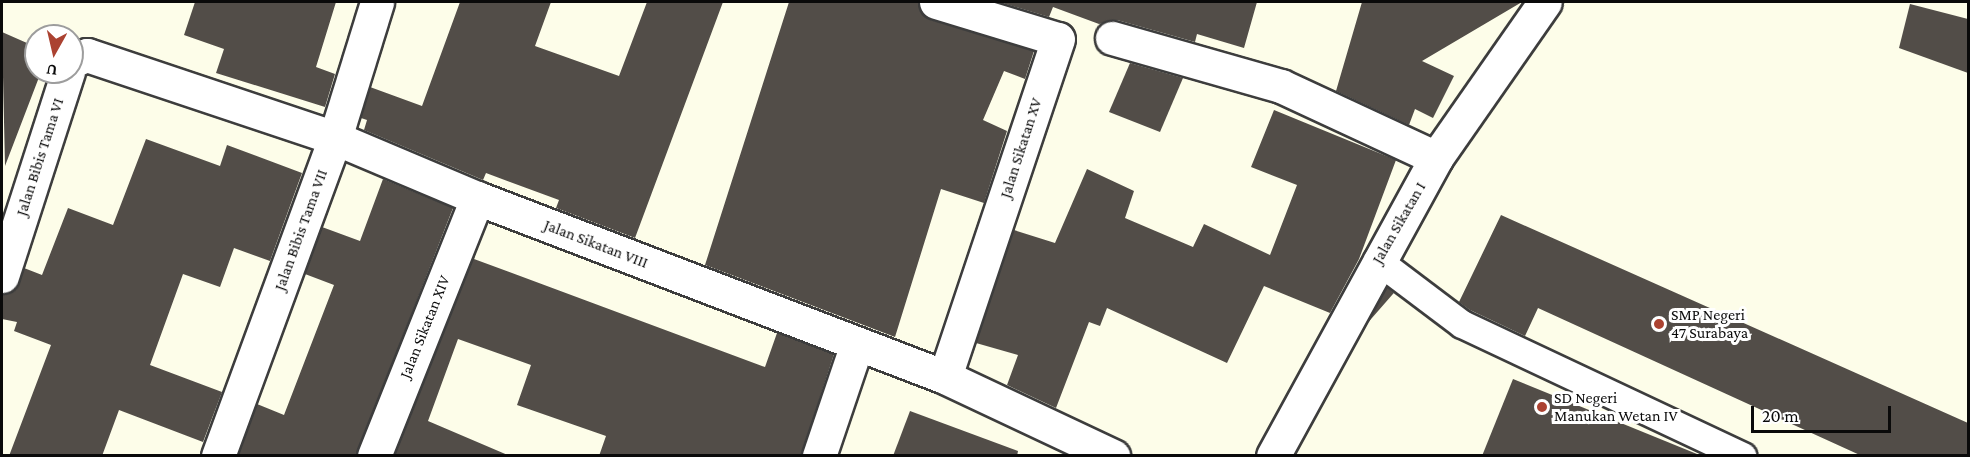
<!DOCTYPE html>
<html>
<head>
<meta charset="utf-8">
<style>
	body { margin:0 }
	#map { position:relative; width:1970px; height:457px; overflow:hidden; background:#fdfde9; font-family:"Crimson Pro",serif }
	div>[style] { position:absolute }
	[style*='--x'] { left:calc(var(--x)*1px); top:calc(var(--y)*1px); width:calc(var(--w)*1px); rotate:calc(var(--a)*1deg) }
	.building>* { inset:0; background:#524d48; transform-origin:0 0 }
	.roads { filter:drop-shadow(2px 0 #3d3d3d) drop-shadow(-2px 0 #3d3d3d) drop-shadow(0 2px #3d3d3d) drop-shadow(0 -2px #3d3d3d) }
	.lane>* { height:27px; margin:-13.5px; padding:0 13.5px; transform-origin:13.5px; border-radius:13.5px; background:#fff }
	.street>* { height:33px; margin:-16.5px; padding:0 16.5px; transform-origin:16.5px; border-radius:16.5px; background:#fff }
	.dots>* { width:16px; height:16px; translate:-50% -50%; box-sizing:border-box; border:3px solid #fff; border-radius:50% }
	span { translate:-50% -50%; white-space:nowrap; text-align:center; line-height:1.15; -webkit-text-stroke:6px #fff; paint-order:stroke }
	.street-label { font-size:16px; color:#0a0a0a }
	.poi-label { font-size:16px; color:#0a0a0a }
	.left { translate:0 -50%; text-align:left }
	.frame { position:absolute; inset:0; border:3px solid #0a0a0a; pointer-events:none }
	.north { position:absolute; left:24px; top:24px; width:60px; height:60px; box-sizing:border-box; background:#fff; border:2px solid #9d9d9d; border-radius:50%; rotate:188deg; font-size:16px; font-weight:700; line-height:24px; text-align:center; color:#0a0a0a }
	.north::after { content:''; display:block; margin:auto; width:21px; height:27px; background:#ab4231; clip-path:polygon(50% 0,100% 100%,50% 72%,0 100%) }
	.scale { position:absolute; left:1751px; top:406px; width:140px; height:27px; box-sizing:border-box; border:3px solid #0a0a0a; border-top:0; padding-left:8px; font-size:18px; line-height:21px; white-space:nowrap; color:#0a0a0a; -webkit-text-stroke:4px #fff; paint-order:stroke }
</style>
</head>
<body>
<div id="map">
	<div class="building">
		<div style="clip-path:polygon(195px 2px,336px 2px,316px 67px,335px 74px,325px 107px,216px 73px,224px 49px,184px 35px)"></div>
		<div style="clip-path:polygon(460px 2px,551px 2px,535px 46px,619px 76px,647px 2px,723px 2px,635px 238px,556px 208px,559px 200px,486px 173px,483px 180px,364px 130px,367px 120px,361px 118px,370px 87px,422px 106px)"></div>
		<div style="clip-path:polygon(789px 2px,918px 2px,931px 20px,1034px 51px,1025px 79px,1004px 71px,983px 120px,1007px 131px,984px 203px,941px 189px,895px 337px,705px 265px)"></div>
		<div style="clip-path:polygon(999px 2px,1257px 2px,1244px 48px,1197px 34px,1195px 42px,1117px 20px,1099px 24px,1053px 7px,1049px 17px)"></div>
		<div style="clip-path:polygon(1362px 2px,1522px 2px,1422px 61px,1454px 76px,1433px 118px,1415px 109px,1409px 125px,1336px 91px)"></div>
		<div style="clip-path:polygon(1910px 4px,1968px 19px,1968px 73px,1899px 48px)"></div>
		<div style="clip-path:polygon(2px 32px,36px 47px,36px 72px,41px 72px,5px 166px)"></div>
		<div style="clip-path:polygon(1130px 63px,1183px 78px,1160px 132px,1109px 112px)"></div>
		<div style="clip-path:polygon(1274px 110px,1396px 160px,1359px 259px,1330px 313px,1264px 286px,1227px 363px,1107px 308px,1100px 326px,1089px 322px,1056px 408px,1007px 385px,1018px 355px,976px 343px,1014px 230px,1055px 243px,1087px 169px,1134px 191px,1125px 218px,1193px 247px,1204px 224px,1270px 255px,1297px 185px,1251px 167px)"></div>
		<div style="clip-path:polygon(146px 139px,220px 166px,227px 145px,302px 173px,270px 261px,234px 248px,220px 287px,183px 274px,150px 365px,222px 392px,203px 442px,119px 410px,102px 456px,9px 456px,51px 345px,14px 331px,17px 322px,2px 319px,2px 294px,15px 289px,24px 268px,42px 275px,68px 208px,113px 225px)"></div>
		<div style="clip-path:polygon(383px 179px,453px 208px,356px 456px,238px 455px,257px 404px,284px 415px,334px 285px,305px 274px,322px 227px,360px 241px)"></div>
		<div style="clip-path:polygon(1501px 215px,1968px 423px,1968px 456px,1862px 456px,1538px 308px,1525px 336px,1470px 310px,1459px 302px)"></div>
		<div style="clip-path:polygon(476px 251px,474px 259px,765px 367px,777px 333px,834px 354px,801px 456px,599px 456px,606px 436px,517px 405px,531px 365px,458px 339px,428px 421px,510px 456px,394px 456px)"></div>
		<div style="left:1387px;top:287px;width:9px;height:38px;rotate:41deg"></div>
		<div style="clip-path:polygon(1513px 379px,1697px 454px,1697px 456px,1482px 456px)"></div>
		<div style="clip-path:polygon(910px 411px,1018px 451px,1017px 456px,893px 456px)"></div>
	</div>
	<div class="roads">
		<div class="lane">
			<div style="--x:1377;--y:260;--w:106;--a:37"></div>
			<div style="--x:1462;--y:324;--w:310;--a:25.2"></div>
		</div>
		<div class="street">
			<div style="--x:936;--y:2;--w:127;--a:16.9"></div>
			<div style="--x:1058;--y:39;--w:356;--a:108.5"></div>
			<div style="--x:1112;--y:38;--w:176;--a:15.9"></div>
			<div style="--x:1281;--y:86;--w:171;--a:24.9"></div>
			<div style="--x:72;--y:61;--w:16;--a:-22"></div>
			<div style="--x:87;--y:55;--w:262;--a:18.5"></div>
			<div style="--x:335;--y:138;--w:154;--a:22.9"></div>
			<div style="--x:477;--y:198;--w:501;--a:20.93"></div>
			<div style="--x:945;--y:377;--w:186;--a:25.2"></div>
			<div style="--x:2;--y:276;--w:214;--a:-72.1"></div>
			<div style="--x:218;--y:456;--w:339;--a:-69.8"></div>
			<div style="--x:335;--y:138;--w:142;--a:-72.8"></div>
			<div style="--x:374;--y:456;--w:278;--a:-68.2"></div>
			<div style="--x:819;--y:456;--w:118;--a:-71.3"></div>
			<div style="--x:1273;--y:456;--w:340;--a:-61.3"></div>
			<div style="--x:1436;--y:158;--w:190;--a:-55.1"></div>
		</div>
	</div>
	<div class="dots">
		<div style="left:1659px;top:324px;background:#ab4231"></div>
		<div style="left:1542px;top:407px;background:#ab4231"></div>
	</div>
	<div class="street-label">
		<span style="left:1021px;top:148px;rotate:-72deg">Jalan Sikatan XV</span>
		<span style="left:40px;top:157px;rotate:-72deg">Jalan Bibis Tama VI</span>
		<span style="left:1399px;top:223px;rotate:-60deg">Jalan Sikatan I</span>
		<span style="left:301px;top:230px;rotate:-70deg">Jalan Bibis Tama VII</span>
		<span style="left:596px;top:244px;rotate:21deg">Jalan Sikatan VIII</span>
		<span style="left:425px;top:327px;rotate:-68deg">Jalan Sikatan XIV</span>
	</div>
	<div class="poi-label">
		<span class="left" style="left:1671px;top:324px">SMP Negeri<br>47 Surabaya</span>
		<span class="left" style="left:1554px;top:407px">SD Negeri<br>Manukan Wetan IV</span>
	</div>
	<div class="frame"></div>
	<div class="north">U</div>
	<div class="scale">20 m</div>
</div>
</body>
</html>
